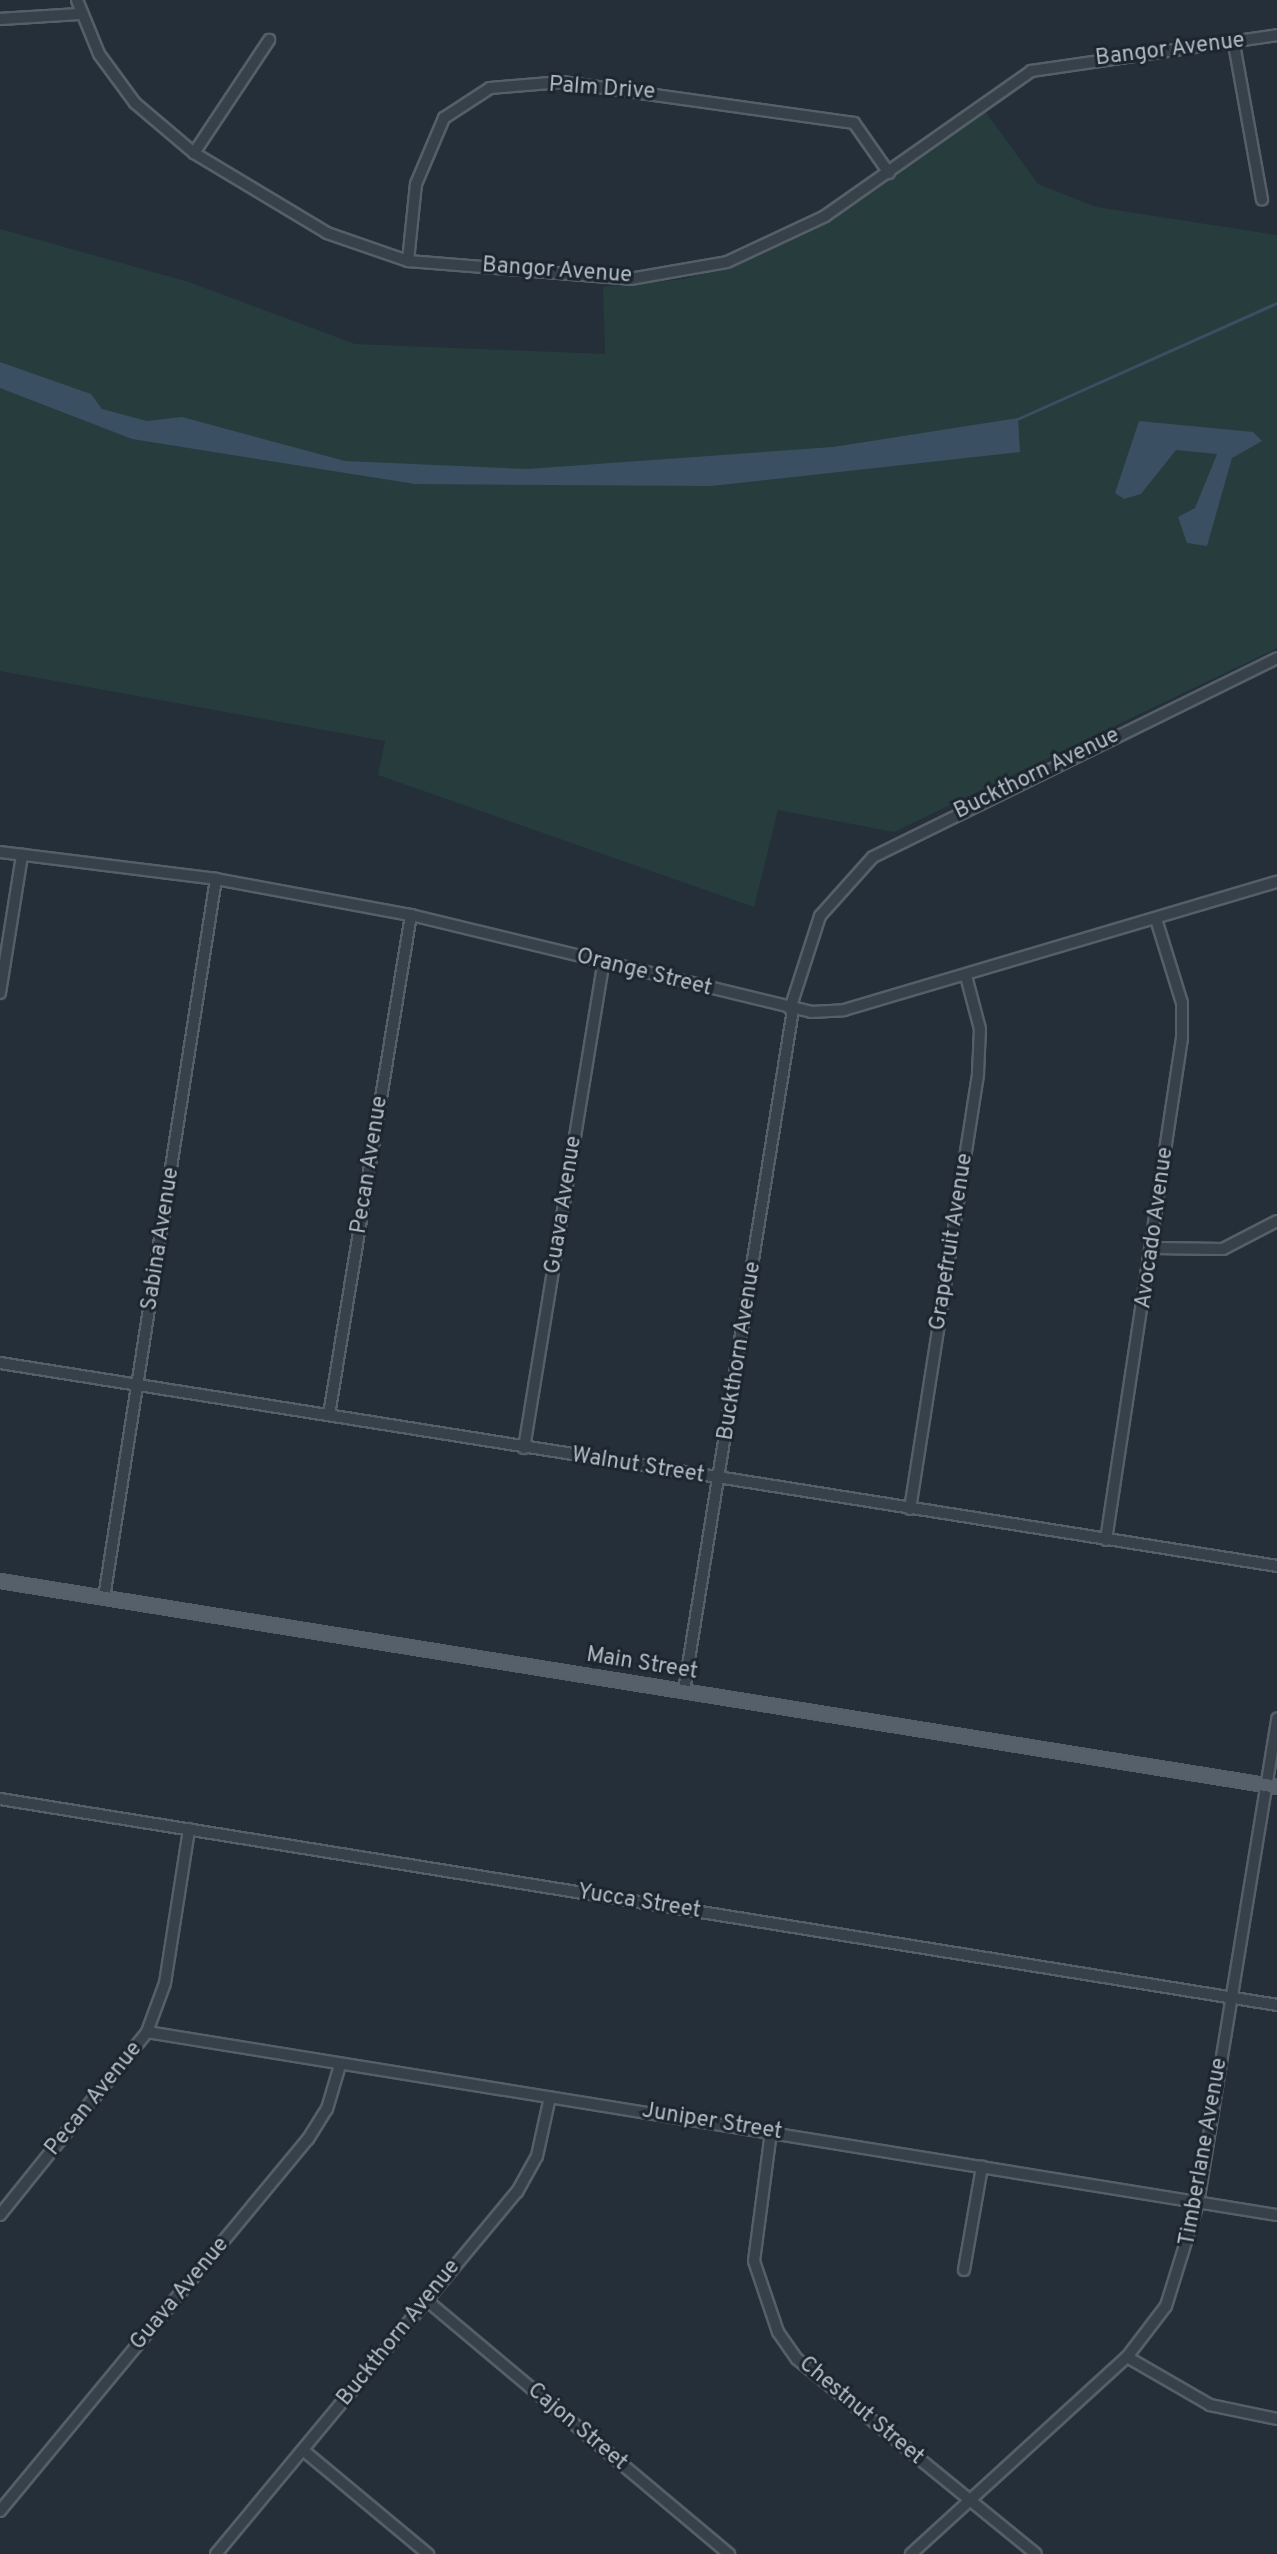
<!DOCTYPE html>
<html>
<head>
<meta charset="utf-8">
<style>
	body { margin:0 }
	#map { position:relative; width:1277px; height:2554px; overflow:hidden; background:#242f3a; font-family:Overpass,sans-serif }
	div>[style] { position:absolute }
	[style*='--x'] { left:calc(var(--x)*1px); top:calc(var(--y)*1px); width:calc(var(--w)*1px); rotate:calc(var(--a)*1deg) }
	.green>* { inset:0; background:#273c3c }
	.water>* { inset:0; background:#3a4f62 }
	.stream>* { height:3px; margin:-1.5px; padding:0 1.5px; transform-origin:1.5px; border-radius:1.5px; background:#3a4f62 }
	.roads { filter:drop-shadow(2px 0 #565f68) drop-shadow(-2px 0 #565f68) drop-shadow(0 2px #565f68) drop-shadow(0 -2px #565f68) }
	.minor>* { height:10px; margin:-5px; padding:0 5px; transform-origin:5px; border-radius:5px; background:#37414a }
	.major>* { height:12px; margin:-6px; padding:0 6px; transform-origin:6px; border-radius:6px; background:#55606a }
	span { translate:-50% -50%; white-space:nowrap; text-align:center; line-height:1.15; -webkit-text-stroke:6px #1d262f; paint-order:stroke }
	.street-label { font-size:22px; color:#b3bcc6 }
</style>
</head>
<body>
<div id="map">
	<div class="green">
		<div style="clip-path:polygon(985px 111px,1038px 184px,1096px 207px,1277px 235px,1277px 648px,894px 832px,778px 810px,754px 907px,378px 775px,385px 741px,0 671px,0 229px,189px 282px,355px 344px,605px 354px,603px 287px,684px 279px,762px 254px,830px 220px)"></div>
	</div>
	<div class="water">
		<div style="clip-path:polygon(0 362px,91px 394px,102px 409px,147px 421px,182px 417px,345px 461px,527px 469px,833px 447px,1018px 418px,1020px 452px,711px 486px,415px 484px,132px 439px,0 388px)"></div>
		<div style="clip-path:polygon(1139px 421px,1253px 432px,1262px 441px,1232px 458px,1207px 546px,1187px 543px,1178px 517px,1195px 508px,1217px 454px,1176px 450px,1141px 494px,1124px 499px,1115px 493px)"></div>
	</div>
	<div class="stream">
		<div style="--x:1015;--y:420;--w:287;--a:-24.1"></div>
	</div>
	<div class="roads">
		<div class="minor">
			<div style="--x:77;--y:0;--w:58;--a:67.8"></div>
			<div style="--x:99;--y:54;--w:61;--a:53.7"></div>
			<div style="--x:135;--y:103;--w:77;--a:40.3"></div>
			<div style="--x:194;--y:153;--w:155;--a:31"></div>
			<div style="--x:327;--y:233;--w:86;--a:19.1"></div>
			<div style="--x:408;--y:261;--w:223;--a:4.6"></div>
			<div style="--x:630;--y:279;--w:98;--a:-9.9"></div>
			<div style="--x:727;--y:262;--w:108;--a:-25.1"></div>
			<div style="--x:825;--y:216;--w:252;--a:-35.1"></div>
			<div style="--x:1031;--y:71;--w:249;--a:-8.3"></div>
			<div style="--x:0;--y:19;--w:78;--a:-3.7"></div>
			<div style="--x:1234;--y:44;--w:158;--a:79.8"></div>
			<div style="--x:194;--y:153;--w:136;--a:-56.4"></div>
			<div style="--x:408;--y:261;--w:77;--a:-84.1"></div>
			<div style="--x:416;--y:184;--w:72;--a:-67"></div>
			<div style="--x:444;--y:118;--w:55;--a:-33.1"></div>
			<div style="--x:490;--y:88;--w:72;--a:-4.8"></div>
			<div style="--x:562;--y:82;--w:295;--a:8"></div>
			<div style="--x:854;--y:123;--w:61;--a:55"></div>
			<div style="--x:0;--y:852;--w:218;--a:7.1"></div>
			<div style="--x:216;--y:879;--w:198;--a:10.5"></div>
			<div style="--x:411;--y:915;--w:412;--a:13.6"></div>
			<div style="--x:811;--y:1012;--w:33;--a:-3"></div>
			<div style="--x:844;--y:1010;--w:452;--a:-16.5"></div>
			<div style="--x:0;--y:993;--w:140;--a:-80.9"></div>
			<div style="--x:790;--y:1009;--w:98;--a:-72.1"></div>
			<div style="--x:820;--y:916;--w:79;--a:-48.1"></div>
			<div style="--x:873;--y:857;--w:450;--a:-26.2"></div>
			<div style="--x:1154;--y:1248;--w:69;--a:0.8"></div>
			<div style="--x:1223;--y:1249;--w:61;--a:-27.4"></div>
			<div style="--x:0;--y:1363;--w:1293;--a:9.03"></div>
			<div style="--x:329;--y:1415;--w:507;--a:-80.69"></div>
			<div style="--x:524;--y:1448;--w:493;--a:-80.7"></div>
			<div style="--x:910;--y:1509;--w:441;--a:-81.1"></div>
			<div style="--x:978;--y:1073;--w:44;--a:-87.4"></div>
			<div style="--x:980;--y:1029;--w:55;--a:-104.8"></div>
			<div style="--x:1106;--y:1540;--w:508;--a:-81.39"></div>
			<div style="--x:1182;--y:1038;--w:35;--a:-90"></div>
			<div style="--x:1182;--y:1003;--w:88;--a:-107.2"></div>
			<div style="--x:104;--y:1598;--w:728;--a:-81.15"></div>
			<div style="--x:684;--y:1691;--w:690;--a:-80.91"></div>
			<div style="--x:0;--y:1799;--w:1294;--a:9.16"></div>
			<div style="--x:147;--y:2032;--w:1145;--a:9.2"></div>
			<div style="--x:771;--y:2132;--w:130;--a:97.5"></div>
			<div style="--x:754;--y:2261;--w:75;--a:71.3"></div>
			<div style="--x:778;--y:2332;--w:33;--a:55"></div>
			<div style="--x:797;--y:2359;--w:308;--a:39.2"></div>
			<div style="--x:0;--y:2215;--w:235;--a:-51.2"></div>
			<div style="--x:147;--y:2032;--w:52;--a:-69.8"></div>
			<div style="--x:165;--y:1983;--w:156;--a:-81.1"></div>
			<div style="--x:964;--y:2270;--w:105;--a:-80.1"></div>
			<div style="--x:425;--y:2299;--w:397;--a:40"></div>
			<div style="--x:1127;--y:2357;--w:96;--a:30"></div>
			<div style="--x:1210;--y:2405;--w:68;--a:11.8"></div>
			<div style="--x:303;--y:2450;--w:163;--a:39.8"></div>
			<div style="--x:0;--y:2511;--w:483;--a:-50.4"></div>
			<div style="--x:308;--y:2139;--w:36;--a:-58"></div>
			<div style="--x:327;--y:2109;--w:46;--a:-73.5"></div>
			<div style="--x:216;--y:2554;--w:471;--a:-50.3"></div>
			<div style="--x:517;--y:2192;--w:41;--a:-60.9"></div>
			<div style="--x:537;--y:2156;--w:60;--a:-77.6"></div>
			<div style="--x:911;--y:2554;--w:292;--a:-42.4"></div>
			<div style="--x:1127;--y:2357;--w:64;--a:-52.6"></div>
			<div style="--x:1166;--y:2306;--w:108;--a:-72.7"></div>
			<div style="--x:1198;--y:2203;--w:491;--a:-80.7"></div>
		</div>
		<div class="major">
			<div style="--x:0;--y:1581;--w:1294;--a:9.16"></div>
		</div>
	</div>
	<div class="street-label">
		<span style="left:1170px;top:50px;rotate:-7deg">Bangor Avenue</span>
		<span style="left:602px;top:89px;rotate:4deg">Palm Drive</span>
		<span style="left:557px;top:271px;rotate:4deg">Bangor Avenue</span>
		<span style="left:1037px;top:774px;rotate:-26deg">Buckthorn Avenue</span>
		<span style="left:644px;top:973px;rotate:14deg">Orange Street</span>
		<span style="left:370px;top:1165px;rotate:-81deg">Pecan Avenue</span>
		<span style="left:564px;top:1205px;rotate:-81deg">Guava Avenue</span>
		<span style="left:1155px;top:1228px;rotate:-82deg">Avocado Avenue</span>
		<span style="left:161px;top:1239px;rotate:-81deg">Sabina Avenue</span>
		<span style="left:952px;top:1242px;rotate:-81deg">Grapefruit Avenue</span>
		<span style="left:740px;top:1351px;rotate:-81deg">Buckthorn Avenue</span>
		<span style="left:638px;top:1466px;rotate:9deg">Walnut Street</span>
		<span style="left:642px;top:1664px;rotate:9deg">Main Street</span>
		<span style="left:639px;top:1902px;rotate:9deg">Yucca Street</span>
		<span style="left:94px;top:2099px;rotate:-51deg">Pecan Avenue</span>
		<span style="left:712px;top:2122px;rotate:9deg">Juniper Street</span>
		<span style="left:1204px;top:2152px;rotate:-80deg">Timberlane Avenue</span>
		<span style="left:180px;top:2294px;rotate:-50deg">Guava Avenue</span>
		<span style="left:399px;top:2333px;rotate:-51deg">Buckthorn Avenue</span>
		<span style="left:861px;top:2411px;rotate:40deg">Chestnut Street</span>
		<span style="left:577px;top:2427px;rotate:40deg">Cajon Street</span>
	</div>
</div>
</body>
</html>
